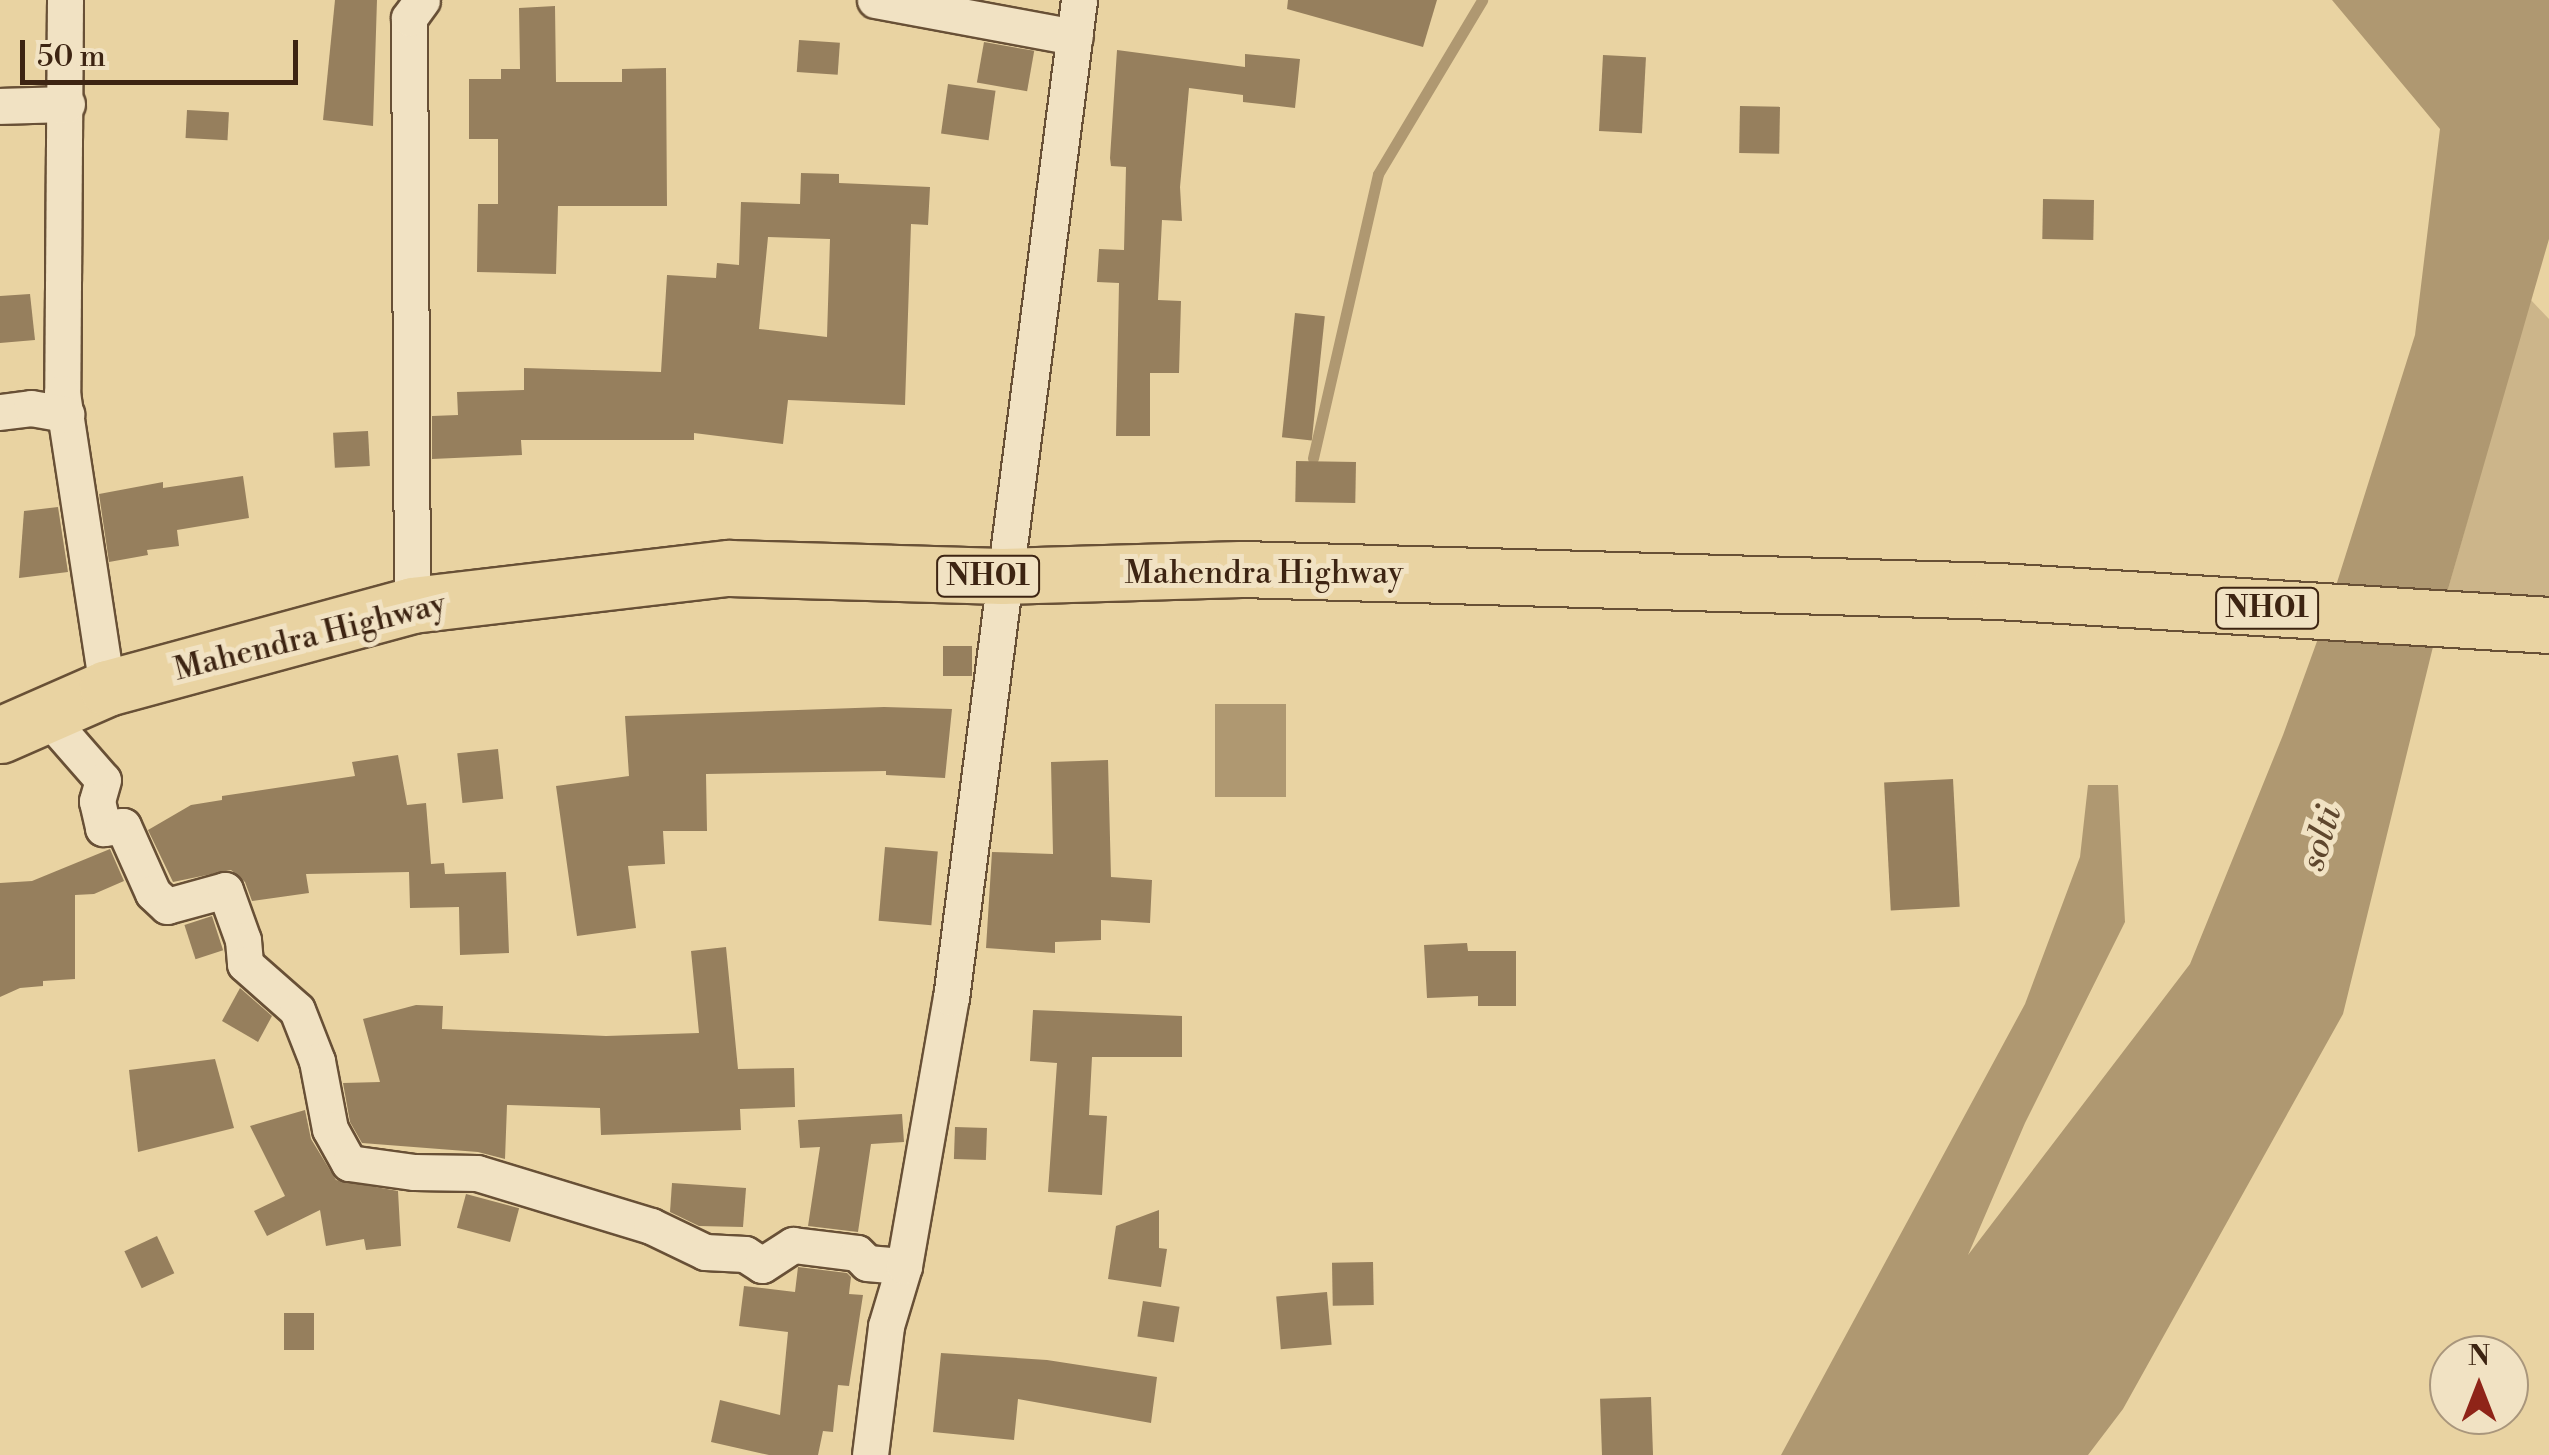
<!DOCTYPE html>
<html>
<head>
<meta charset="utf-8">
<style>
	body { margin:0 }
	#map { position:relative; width:2549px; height:1455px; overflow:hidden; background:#e9d3a2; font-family:"Libre Bodoni",serif }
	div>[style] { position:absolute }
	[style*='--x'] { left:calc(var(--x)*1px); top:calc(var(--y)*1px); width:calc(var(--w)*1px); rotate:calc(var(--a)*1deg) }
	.green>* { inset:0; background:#ccb58a }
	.water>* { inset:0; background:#af9871; transform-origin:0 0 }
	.stream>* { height:11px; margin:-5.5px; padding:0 5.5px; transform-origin:5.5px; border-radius:5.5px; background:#af9871 }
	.building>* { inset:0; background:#967f5d; transform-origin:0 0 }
	.roads { filter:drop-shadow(2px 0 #685036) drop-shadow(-2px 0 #685036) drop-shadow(0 2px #685036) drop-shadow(0 -2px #685036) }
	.street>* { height:35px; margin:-17.5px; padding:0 17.5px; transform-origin:17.5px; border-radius:17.5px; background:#f1e2c3 }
	.highway>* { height:55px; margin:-27.5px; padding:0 27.5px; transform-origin:27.5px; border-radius:27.5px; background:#e9d3a2 }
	span { translate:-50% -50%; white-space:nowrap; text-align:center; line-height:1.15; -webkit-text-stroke:10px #f1e2c3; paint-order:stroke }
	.shield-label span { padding:2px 8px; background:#f1e2c3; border:2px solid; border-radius:8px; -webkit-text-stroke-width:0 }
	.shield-label { font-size:30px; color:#3d2412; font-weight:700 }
	.street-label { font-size:32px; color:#3d2412 }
	.water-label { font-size:35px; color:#5f472e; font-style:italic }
	.north { position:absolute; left:2429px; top:1335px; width:100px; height:100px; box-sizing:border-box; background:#f1e2c3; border:2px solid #a9967c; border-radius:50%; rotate:0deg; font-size:28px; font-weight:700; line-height:40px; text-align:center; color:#3d2412 }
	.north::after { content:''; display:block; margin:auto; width:35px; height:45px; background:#8f2418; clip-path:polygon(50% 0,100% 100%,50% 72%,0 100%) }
	.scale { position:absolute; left:20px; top:40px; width:278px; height:45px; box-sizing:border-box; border:5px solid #3d2412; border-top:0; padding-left:12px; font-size:30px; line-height:35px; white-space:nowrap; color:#3d2412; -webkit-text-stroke:8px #f1e2c3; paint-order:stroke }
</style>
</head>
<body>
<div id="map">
	<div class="green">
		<div style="clip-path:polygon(2530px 299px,2549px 319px,2549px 616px,2442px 610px)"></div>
	</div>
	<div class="water">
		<div style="clip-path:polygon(2332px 0,2549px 0,2549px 239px,2442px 610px,2343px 1014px,2123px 1409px,2088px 1455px,1781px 1455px,2025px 1004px,2080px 857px,2088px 785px,2118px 785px,2125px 922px,2025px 1123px,1968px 1255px,2190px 964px,2283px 735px,2328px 611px,2415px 335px,2440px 129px)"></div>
		<div style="left:1215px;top:704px;width:71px;height:93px"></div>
	</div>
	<div class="stream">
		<div style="--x:1313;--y:458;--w:291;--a:-77.1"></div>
		<div style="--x:1378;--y:174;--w:203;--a:-59.1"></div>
	</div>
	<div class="building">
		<div style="clip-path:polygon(335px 0,377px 0,373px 126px,323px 120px)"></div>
		<div style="clip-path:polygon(1288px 0,1437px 0,1423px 47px,1287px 9px)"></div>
		<div style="clip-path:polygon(555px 6px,556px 82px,622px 82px,622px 69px,666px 68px,667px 206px,558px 206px,556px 274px,477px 272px,478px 204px,498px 204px,498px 139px,469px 139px,469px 79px,501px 79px,501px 69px,520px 69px,519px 8px)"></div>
		<div style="left:799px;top:40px;width:41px;height:32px;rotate:4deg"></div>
		<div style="left:984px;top:42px;width:51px;height:41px;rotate:10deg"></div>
		<div style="clip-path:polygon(1117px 50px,1245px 67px,1245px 54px,1300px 59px,1295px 108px,1243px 102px,1243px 95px,1189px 88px,1180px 187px,1182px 221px,1162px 220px,1158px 300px,1181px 301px,1179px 373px,1150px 373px,1150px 436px,1116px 436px,1119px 283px,1097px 282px,1099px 249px,1124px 250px,1126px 167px,1111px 166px,1110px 158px)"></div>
		<div style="left:1603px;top:55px;width:43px;height:76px;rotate:3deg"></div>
		<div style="left:948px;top:84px;width:48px;height:50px;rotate:8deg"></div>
		<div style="left:1740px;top:106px;width:40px;height:47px;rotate:1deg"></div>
		<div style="left:187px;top:110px;width:42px;height:28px;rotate:3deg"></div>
		<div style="clip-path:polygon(evenodd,801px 173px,839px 174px,839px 183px,930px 187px,928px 225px,911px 224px,905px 405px,788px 400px,783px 444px,694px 433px,694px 440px,521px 440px,522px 455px,432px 459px,432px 416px,458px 415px,457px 392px,524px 390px,524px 368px,661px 372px,667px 275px,716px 278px,717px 263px,739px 265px,741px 202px,800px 204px,801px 173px,768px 237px,830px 239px,827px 337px,759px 329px,768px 237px)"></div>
		<div style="left:2043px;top:199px;width:51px;height:40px;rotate:1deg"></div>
		<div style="clip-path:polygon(30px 294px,35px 340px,0 343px,0 296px)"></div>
		<div style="left:1295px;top:313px;width:30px;height:125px;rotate:6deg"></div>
		<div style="left:368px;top:431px;width:35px;height:35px;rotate:87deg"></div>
		<div style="left:1296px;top:461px;width:60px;height:41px;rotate:1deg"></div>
		<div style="clip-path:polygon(243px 476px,249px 518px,177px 530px,179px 546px,147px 550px,148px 555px,109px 562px,99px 494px,163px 482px,163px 488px)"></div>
		<div style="clip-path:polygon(58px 507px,68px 572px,19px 578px,24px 511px)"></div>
		<div style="left:943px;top:646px;width:29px;height:30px"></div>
		<div style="clip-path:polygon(884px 707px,952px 709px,945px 778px,886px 775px,886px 771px,706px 774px,707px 831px,663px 831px,665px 864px,628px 866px,636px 928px,577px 936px,556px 786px,629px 776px,625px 716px)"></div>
		<div style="left:498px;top:749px;width:50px;height:41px;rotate:84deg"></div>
		<div style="clip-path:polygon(398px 755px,407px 805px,426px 803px,431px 864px,444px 863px,445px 874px,506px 872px,509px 953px,460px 955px,459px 907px,410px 908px,409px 872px,306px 874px,309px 893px,252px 901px,245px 882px,231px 870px,173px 882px,148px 830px,191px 805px,222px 800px,222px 796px,355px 776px,352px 762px)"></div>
		<div style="clip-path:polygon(1108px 760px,1111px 877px,1152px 880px,1150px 923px,1101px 920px,1101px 940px,1055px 942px,1055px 953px,986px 948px,992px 852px,1053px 854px,1051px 762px)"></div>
		<div style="left:1953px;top:779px;width:128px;height:69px;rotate:87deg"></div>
		<div style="left:885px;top:847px;width:53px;height:74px;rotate:5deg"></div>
		<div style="clip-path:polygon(110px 849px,124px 881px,94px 894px,75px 895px,75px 979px,43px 981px,43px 986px,20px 988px,0 997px,0 883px,32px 881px)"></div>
		<div style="left:212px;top:916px;width:36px;height:29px;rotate:72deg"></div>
		<div style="clip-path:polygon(1467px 943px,1468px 951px,1516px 951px,1516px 1006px,1478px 1006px,1478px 996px,1427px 998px,1424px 945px)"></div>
		<div style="clip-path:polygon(726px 947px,738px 1069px,794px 1068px,795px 1107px,740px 1109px,741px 1130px,601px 1135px,600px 1108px,507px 1105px,505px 1159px,478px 1152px,362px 1143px,350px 1122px,343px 1083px,380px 1082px,363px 1019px,416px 1005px,443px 1006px,442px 1029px,606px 1036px,699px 1033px,691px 951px)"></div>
		<div style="clip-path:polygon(240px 988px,272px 1016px,258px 1042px,222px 1021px)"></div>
		<div style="clip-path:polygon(1033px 1010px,1182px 1016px,1182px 1057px,1092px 1057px,1089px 1115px,1107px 1116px,1102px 1195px,1048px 1192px,1057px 1063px,1030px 1061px)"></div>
		<div style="clip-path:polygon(215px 1059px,234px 1128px,138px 1152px,129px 1070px)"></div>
		<div style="clip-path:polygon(305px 1110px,311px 1139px,336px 1180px,398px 1191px,401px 1246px,366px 1250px,364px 1239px,326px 1246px,320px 1210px,267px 1236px,254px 1211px,285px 1196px,250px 1126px)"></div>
		<div style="clip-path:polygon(902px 1114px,904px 1142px,871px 1144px,858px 1232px,808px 1226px,820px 1147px,800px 1148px,798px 1120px)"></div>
		<div style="left:955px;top:1127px;width:32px;height:32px;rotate:2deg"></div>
		<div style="clip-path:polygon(672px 1183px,746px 1188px,743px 1227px,699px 1226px,670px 1212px)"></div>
		<div style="left:466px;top:1194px;width:55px;height:35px;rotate:15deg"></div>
		<div style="clip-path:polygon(1159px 1210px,1159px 1248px,1167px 1249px,1161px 1287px,1108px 1279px,1116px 1226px)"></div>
		<div style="left:157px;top:1236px;width:41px;height:36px;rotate:65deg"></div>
		<div style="left:1373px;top:1262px;width:43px;height:41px;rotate:89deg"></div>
		<div style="clip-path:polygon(798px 1267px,847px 1273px,851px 1277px,849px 1294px,863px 1295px,849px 1386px,838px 1385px,833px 1432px,823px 1431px,818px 1455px,769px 1455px,711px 1442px,720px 1400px,780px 1415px,788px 1332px,739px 1326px,744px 1286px,795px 1292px)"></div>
		<div style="left:1327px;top:1292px;width:53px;height:51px;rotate:85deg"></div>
		<div style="left:1143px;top:1301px;width:37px;height:36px;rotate:9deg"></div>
		<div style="left:284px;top:1313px;width:30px;height:37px"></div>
		<div style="clip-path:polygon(941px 1353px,1047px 1360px,1157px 1377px,1151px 1423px,1018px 1399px,1014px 1440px,933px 1432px)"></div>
		<div style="left:1651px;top:1397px;width:58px;height:51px;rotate:88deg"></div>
	</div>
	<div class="roads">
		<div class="street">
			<div style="--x:65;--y:0;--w:393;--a:90.4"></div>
			<div style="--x:62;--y:393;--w:298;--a:81.3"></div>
			<div style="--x:875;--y:0;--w:203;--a:10.5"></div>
			<div style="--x:0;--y:106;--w:67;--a:-1.7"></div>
			<div style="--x:0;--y:412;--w:31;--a:-7"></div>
			<div style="--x:31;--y:408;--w:36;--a:10"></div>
			<div style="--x:412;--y:605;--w:587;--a:-90.29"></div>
			<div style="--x:409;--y:18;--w:22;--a:-54"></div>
			<div style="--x:46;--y:715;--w:86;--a:48.8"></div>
			<div style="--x:103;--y:780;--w:22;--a:106"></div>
			<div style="--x:97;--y:801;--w:28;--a:77"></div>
			<div style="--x:103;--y:828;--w:20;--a:-6"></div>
			<div style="--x:123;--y:826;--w:73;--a:65.9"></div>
			<div style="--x:153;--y:893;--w:19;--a:43"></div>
			<div style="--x:167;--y:906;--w:60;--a:-15.4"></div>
			<div style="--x:225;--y:890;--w:53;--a:70.2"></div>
			<div style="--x:243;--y:940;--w:24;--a:85"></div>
			<div style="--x:245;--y:964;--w:69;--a:41.5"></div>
			<div style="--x:297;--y:1010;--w:55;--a:68.6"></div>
			<div style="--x:317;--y:1061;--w:69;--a:79.2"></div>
			<div style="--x:330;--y:1129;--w:39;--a:61"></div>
			<div style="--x:349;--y:1163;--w:66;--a:7.9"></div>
			<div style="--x:414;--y:1172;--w:63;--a:0.9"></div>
			<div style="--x:477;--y:1173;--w:182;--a:16.9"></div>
			<div style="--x:651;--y:1226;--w:60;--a:25.7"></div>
			<div style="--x:705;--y:1252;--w:40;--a:2.9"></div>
			<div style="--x:745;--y:1254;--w:20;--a:33"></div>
			<div style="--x:762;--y:1265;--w:37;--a:-33"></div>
			<div style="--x:793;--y:1245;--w:64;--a:7.1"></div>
			<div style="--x:857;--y:1253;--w:14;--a:45"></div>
			<div style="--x:867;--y:1263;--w:37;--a:5"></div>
			<div style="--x:870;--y:1455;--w:130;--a:-82.9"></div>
			<div style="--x:886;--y:1326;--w:63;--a:-73.3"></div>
			<div style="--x:904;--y:1266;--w:272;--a:-80.1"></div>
			<div style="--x:951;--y:998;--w:1006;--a:-82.69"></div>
		</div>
		<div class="highway">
			<div style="--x:0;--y:735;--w:117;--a:-23.7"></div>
			<div style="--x:107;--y:688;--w:316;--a:-15.2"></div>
			<div style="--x:412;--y:605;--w:319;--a:-6.7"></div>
			<div style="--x:729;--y:568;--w:273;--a:1.7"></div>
			<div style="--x:1002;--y:576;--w:239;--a:-1.7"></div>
			<div style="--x:1241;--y:569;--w:757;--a:1.66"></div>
			<div style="--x:1998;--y:591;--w:552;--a:3.53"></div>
		</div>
	</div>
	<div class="shield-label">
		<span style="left:988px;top:576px">NH01</span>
		<span style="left:2267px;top:608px">NH01</span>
	</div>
	<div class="street-label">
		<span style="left:1264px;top:573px">Mahendra Highway</span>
		<span style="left:310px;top:637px;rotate:-14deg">Mahendra Highway</span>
	</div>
	<div class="water-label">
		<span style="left:2322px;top:838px;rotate:-73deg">solti</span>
	</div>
	<div class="north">N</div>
	<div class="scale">50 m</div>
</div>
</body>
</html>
